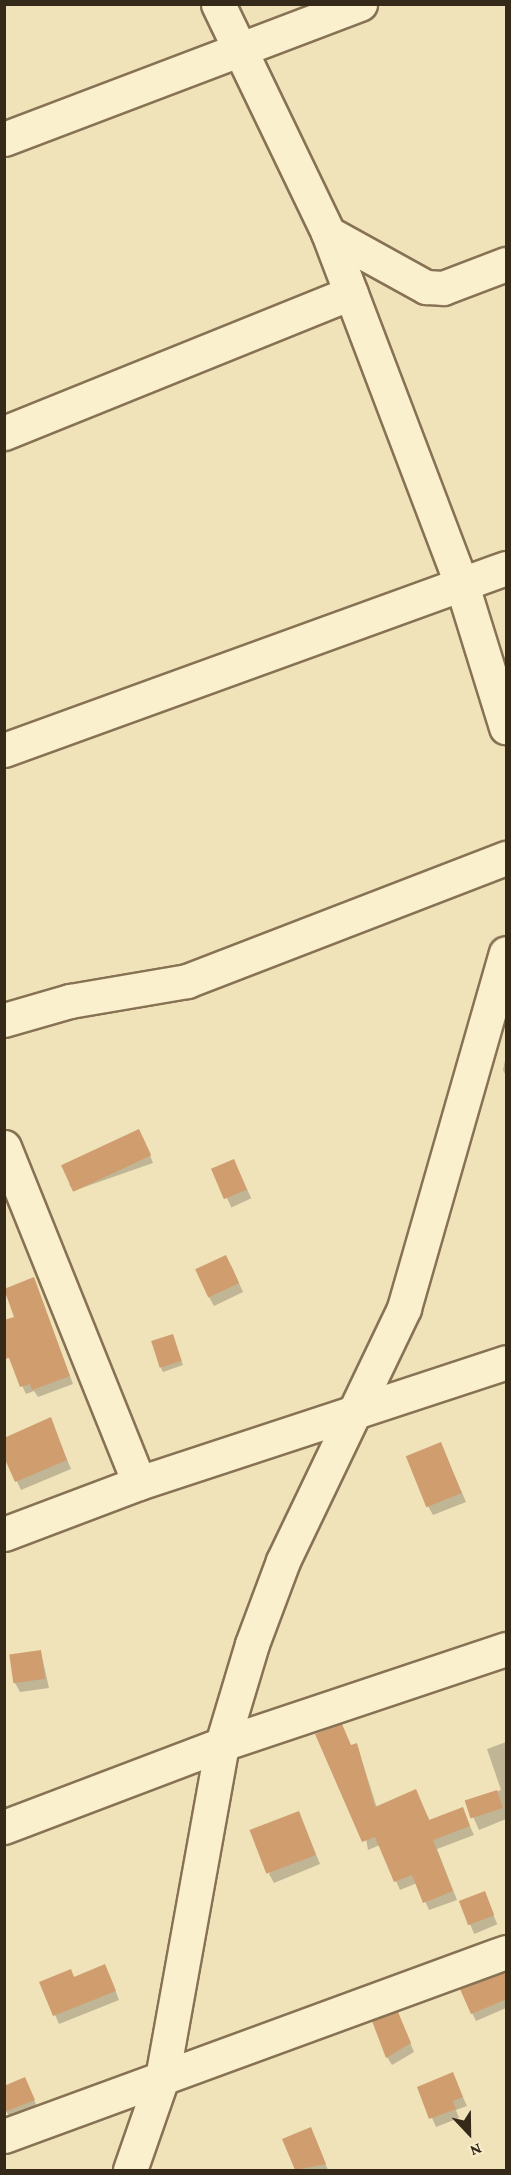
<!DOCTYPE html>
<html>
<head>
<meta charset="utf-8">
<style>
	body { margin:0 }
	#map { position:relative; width:511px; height:2175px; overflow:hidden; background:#f0e3ba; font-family:"Crimson Pro",serif }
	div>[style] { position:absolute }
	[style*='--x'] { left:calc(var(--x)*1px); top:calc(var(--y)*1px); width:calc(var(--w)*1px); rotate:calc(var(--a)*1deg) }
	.shadow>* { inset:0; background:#0003; transform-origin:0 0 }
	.building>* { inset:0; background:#d09d6e; transform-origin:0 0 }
	.roads { filter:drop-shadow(2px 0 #877254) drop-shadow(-2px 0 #877254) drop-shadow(0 2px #877254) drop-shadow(0 -2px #877254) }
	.minor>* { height:33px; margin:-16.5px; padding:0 16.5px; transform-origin:16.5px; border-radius:16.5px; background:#faf0cd }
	span { translate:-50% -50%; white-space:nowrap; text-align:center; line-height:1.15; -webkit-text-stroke:6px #f7edca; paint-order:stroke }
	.frame { position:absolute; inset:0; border:6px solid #35291a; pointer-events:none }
	.north { position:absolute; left:439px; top:2103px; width:60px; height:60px; -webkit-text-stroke:4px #f7edca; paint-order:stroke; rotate:158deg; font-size:16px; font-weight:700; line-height:24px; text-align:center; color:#35291a }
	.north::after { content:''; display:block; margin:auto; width:21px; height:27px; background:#35291a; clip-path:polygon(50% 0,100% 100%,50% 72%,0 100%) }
</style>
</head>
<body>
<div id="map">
	<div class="shadow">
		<div style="clip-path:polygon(506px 1056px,506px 1076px,503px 1070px)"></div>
		<div style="clip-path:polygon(143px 1138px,153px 1163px,73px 1191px,69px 1184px)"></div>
		<div style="left:234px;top:1161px;width:41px;height:22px;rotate:65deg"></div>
		<div style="clip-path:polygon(231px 1265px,243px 1292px,214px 1306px,209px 1297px)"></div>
		<div style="clip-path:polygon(33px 1279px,73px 1384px,38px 1397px,34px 1391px,26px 1394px,7px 1353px)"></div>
		<div style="clip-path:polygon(174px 1340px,183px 1365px,163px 1372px,161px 1368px)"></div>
		<div style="clip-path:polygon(50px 1419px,71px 1469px,21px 1490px,4px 1454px)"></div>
		<div style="clip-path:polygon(441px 1444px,466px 1502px,433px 1515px,428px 1506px)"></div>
		<div style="clip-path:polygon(41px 1652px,49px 1688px,20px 1692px,15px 1683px)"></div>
		<div style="clip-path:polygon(506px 1742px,506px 1819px,479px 1830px,467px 1803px,501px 1790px,487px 1749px)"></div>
		<div style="clip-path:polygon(357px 1745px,377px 1808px,420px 1800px,430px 1821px,462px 1809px,474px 1835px,437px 1849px,457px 1900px,429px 1910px,417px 1883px,400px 1890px,380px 1845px,368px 1850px,351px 1747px)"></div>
		<div style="clip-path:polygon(303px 1822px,320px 1864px,274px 1883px,269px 1874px)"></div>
		<div style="left:484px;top:1893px;width:34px;height:25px;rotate:67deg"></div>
		<div style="clip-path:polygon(70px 1971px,75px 1978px,109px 1974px,119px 2000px,59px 2024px,41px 1983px)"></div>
		<div style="clip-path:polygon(506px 1973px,506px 2008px,476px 2021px,472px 2013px)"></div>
		<div style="clip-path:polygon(398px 2013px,414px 2052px,392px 2065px,387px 2057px)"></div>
		<div style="clip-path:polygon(452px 2074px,467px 2106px,456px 2110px,459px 2118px,436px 2127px,419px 2088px)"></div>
		<div style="clip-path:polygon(25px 2079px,38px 2109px,11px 2119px,6px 2111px)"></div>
		<div style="clip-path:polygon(310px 2129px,315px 2138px,328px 2170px,296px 2170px,284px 2139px)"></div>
	</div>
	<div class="building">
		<div style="left:139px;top:1129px;width:29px;height:86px;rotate:65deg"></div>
		<div style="left:234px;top:1159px;width:33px;height:25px;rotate:67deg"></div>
		<div style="left:226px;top:1255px;width:31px;height:34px;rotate:65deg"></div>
		<div style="clip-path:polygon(34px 1277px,70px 1376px,32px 1390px,30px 1384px,20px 1387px,9px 1358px,4px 1359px,4px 1320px,14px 1317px,4px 1289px)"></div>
		<div style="left:173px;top:1334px;width:28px;height:23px;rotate:72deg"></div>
		<div style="clip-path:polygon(51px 1417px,67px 1460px,15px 1482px,4px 1457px,4px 1438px)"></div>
		<div style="left:441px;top:1442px;width:55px;height:38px;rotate:68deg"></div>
		<div style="left:41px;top:1650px;width:29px;height:32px;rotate:82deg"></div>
		<div style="clip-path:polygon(342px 1724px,351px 1745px,357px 1743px,375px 1807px,416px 1789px,429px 1820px,463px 1807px,470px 1826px,433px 1840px,453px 1891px,423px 1903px,412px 1875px,394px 1882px,375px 1837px,362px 1842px,315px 1734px)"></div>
		<div style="left:497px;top:1790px;width:19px;height:34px;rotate:72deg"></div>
		<div style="left:299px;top:1811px;width:47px;height:53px;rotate:69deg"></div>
		<div style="left:485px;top:1891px;width:26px;height:28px;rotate:69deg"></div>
		<div style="clip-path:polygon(105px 1964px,116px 1991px,53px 2016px,39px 1982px,71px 1969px,74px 1977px)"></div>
		<div style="clip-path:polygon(507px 1972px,507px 1999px,471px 2014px,460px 1989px)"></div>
		<div style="clip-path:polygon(398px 2012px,411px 2043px,386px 2058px,372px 2021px)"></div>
		<div style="clip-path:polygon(453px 2072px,463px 2097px,453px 2101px,456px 2109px,429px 2119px,417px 2087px)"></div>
		<div style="clip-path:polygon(25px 2077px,35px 2100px,4px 2112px,4px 2086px)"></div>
		<div style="clip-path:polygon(311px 2127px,326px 2164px,295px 2170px,282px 2139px)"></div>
	</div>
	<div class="roads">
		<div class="minor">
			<div style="--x:218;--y:4;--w:254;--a:64.3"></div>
			<div style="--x:328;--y:233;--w:377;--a:69.2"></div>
			<div style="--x:462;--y:585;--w:149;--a:72.8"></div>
			<div style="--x:4;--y:139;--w:381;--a:-20.8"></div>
			<div style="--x:328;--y:233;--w:112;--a:28.9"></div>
			<div style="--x:426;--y:287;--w:17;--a:3"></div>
			<div style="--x:443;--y:288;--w:67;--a:-20.9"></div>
			<div style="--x:4;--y:433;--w:374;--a:-22"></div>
			<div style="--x:4;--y:750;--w:534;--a:-19.93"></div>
			<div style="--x:4;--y:1020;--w:69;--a:-16.1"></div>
			<div style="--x:70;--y:1001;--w:119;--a:-9.7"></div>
			<div style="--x:187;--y:981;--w:342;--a:-21.1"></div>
			<div style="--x:4;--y:1147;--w:362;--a:68.1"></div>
			<div style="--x:4;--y:1534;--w:144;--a:-20.7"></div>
			<div style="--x:139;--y:1483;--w:386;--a:-18.2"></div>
			<div style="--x:4;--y:1827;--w:233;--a:-20.8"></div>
			<div style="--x:222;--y:1744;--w:299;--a:-18.5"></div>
			<div style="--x:4;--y:2136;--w:535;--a:-20.13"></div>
			<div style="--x:130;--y:2170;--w:97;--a:-70.8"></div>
			<div style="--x:162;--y:2078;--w:339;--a:-79.8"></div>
			<div style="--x:222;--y:1744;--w:104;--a:-73.3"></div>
			<div style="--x:252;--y:1644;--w:89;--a:-69.5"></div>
			<div style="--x:283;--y:1561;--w:280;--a:-64.4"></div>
			<div style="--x:404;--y:1308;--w:369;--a:-74"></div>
		</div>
	</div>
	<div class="frame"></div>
	<div class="north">N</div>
</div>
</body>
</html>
